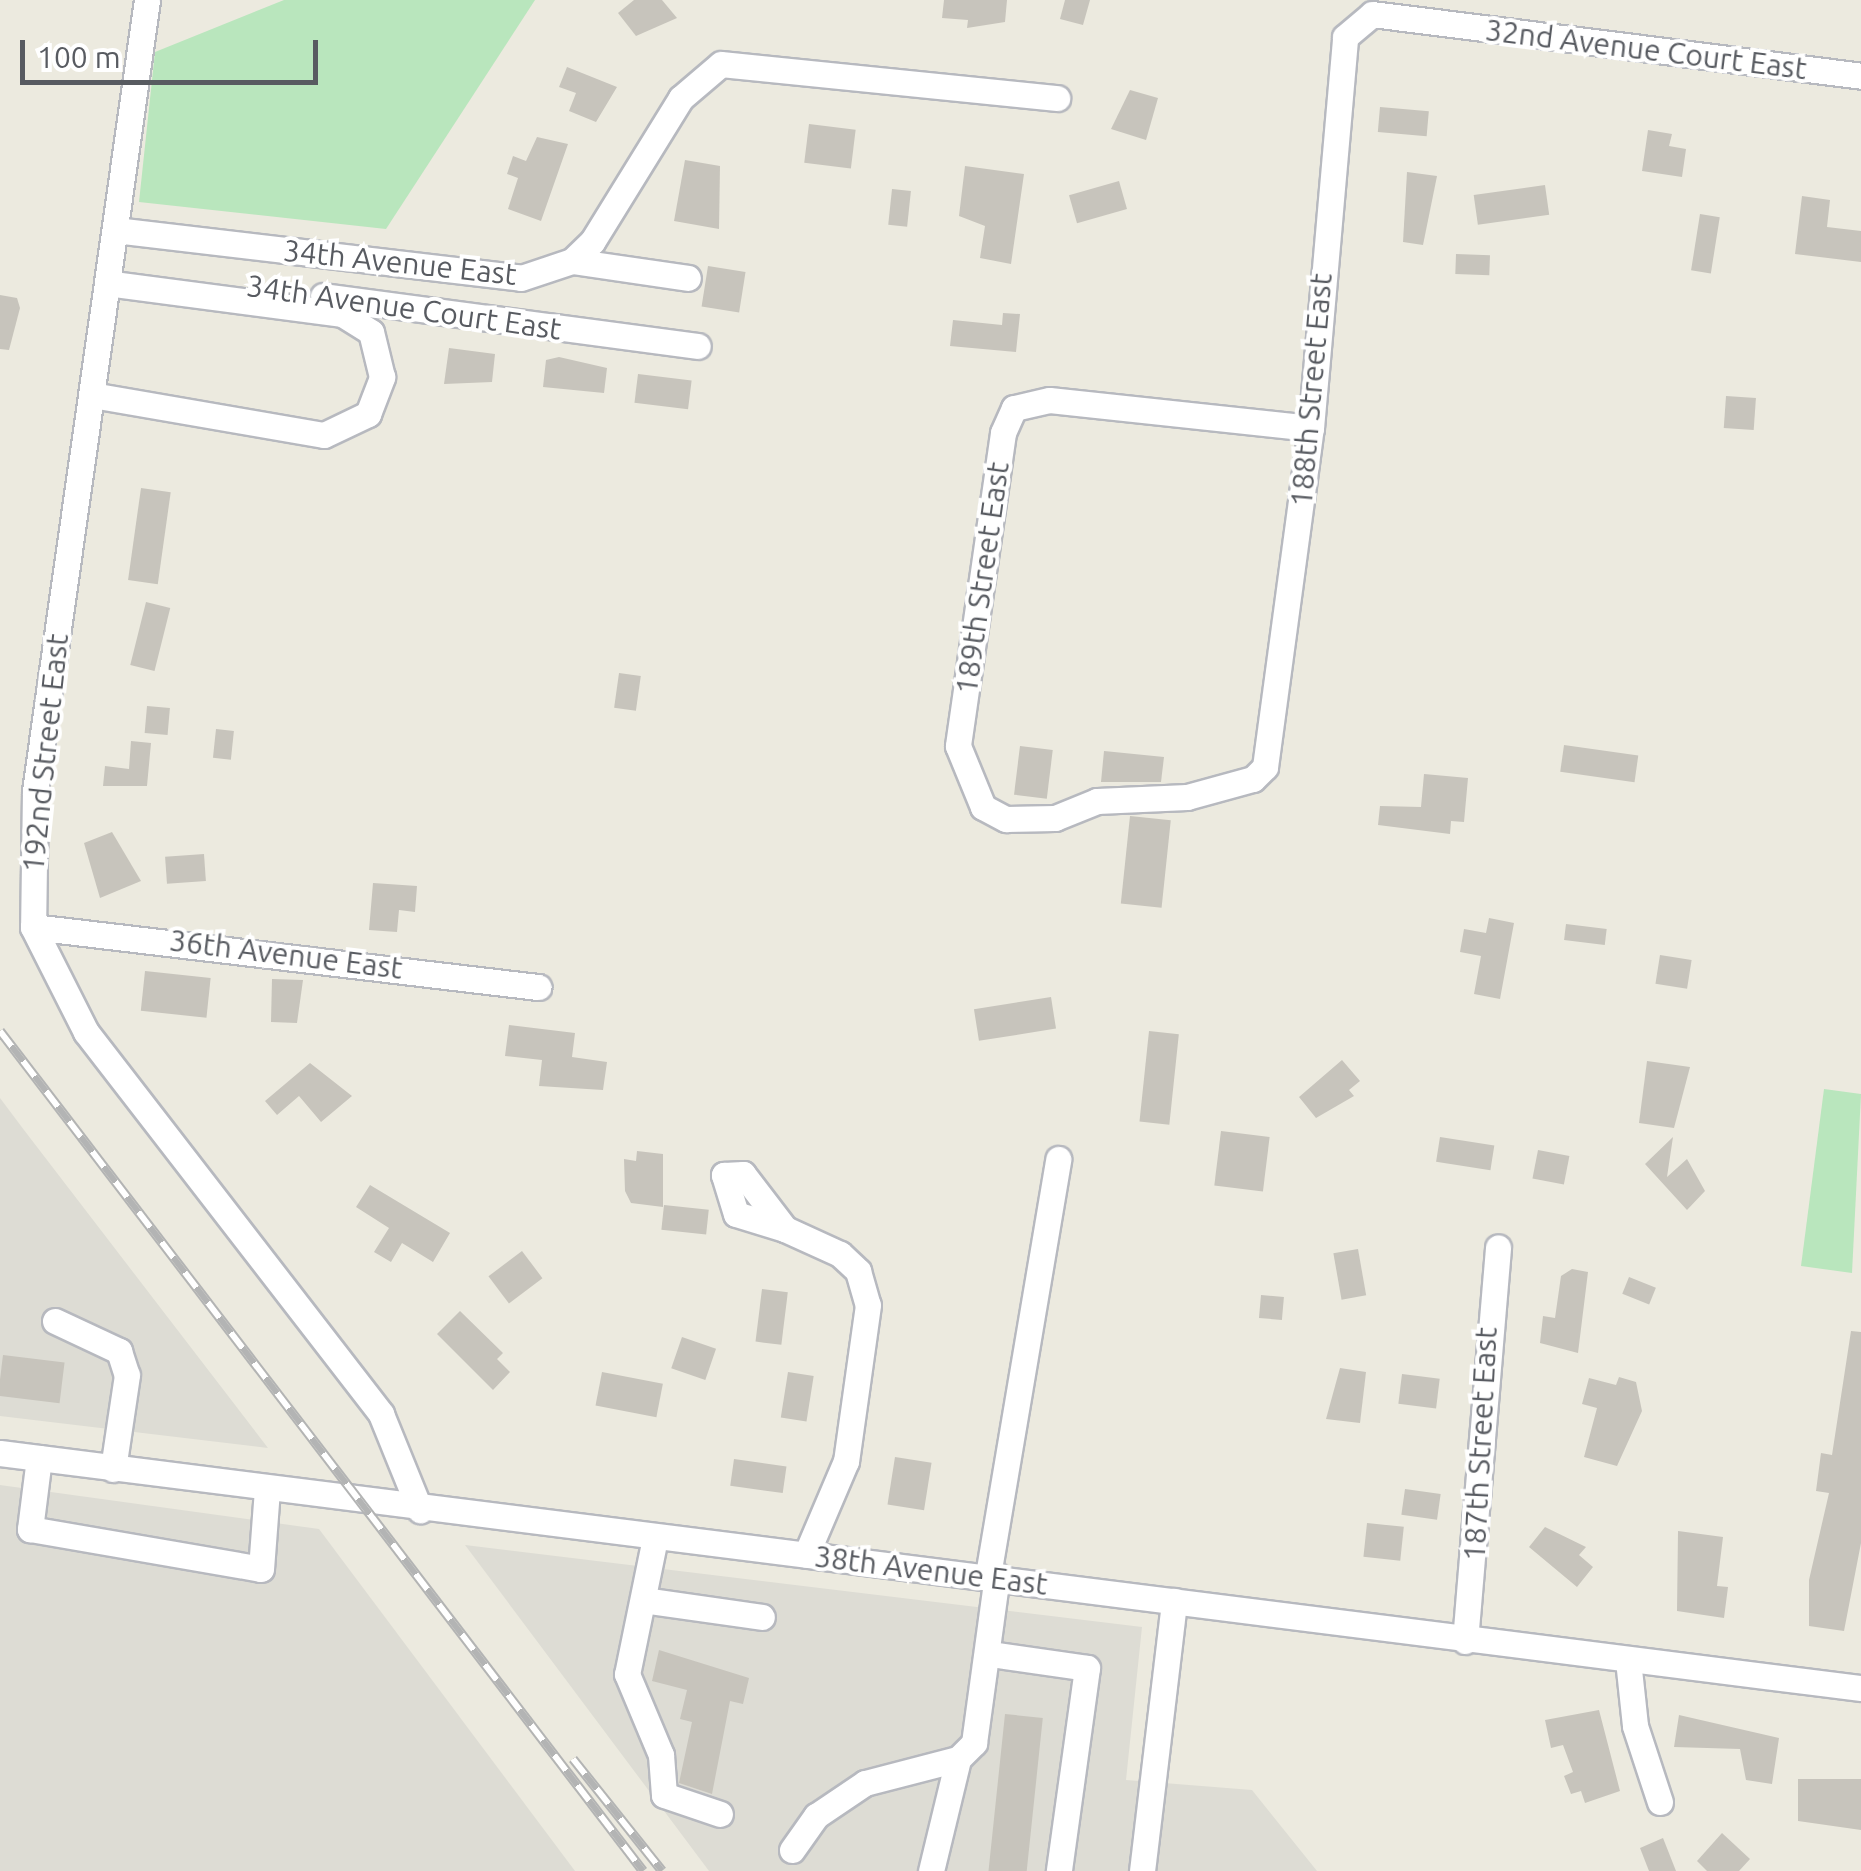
<!DOCTYPE html>
<html>
<head>
<meta charset="utf-8">
<style>
	body { margin:0 }
	#map { position:relative; width:1861px; height:1871px; overflow:hidden; background:#eceadf; font-family:Ubuntu,sans-serif }
	div>[style] { position:absolute }
	[style*='--x'] { left:calc(var(--x)*1px); top:calc(var(--y)*1px); width:calc(var(--w)*1px); rotate:calc(var(--a)*1deg) }
	.industrial>* { inset:0; background:#dddcd4 }
	.green>* { inset:0; background:#b9e6bd }
	.building>* { inset:0; background:#c7c4bc; transform-origin:0 0 }
	.roads { filter:drop-shadow(2px 0 #b7b9bf) drop-shadow(-2px 0 #b7b9bf) drop-shadow(0 2px #b7b9bf) drop-shadow(0 -2px #b7b9bf) }
	.minor>* { height:25px; margin:-12.5px; padding:0 12.5px; transform-origin:12.5px; border-radius:12.5px; background:#fff }
	.rail>* { height:10px; margin-top:-5px; transform-origin:0; background:repeating-linear-gradient(90deg,#fff 0 19px,#b3b4b4 0 38px); box-sizing:border-box; border-block:2px solid #b3b4b4 }
	span { translate:-50% -50%; white-space:nowrap; text-align:center; line-height:1.15; -webkit-text-stroke:8px #fff; paint-order:stroke }
	.street-label { font-size:30px; color:#585b61 }
	.scale { position:absolute; left:20px; top:40px; width:298px; height:45px; box-sizing:border-box; border:5px solid #585b61; border-top:0; padding-left:12px; font-size:30px; line-height:35px; white-space:nowrap; color:#585b61; -webkit-text-stroke:8px #fff; paint-order:stroke }
</style>
</head>
<body>
<div id="map">
	<div class="industrial">
		<div style="clip-path:polygon(0 1098px,24px 1130px,268px 1448px,0 1416px)"></div>
		<div style="clip-path:polygon(0 1485px,319px 1529px,575px 1871px,0 1871px)"></div>
		<div style="clip-path:polygon(465px 1545px,1142px 1627px,1126px 1780px,1252px 1790px,1317px 1871px,709px 1871px)"></div>
	</div>
	<div class="green">
		<div style="clip-path:polygon(284px 0,535px 0,386px 229px,139px 202px,155px 52px)"></div>
		<div style="clip-path:polygon(1824px 1089px,1861px 1094px,1852px 1273px,1801px 1266px)"></div>
	</div>
	<div class="building">
		<div style="clip-path:polygon(634px 0,662px 0,677px 18px,636px 36px,618px 13px)"></div>
		<div style="clip-path:polygon(944px 0,1007px 0,1005px 22px,967px 28px,968px 20px,942px 18px)"></div>
		<div style="clip-path:polygon(1065px 0,1090px 0,1083px 25px,1060px 19px)"></div>
		<div style="clip-path:polygon(567px 67px,617px 87px,596px 122px,569px 111px,576px 93px,559px 87px)"></div>
		<div style="clip-path:polygon(1130px 90px,1158px 98px,1146px 140px,1111px 129px)"></div>
		<div style="left:1380px;top:107px;width:49px;height:25px;rotate:5deg"></div>
		<div style="left:809px;top:124px;width:47px;height:39px;rotate:7deg"></div>
		<div style="clip-path:polygon(1648px 130px,1672px 134px,1669px 146px,1686px 149px,1682px 177px,1642px 171px)"></div>
		<div style="clip-path:polygon(537px 137px,568px 144px,541px 221px,508px 209px,518px 178px,507px 174px,513px 156px,526px 161px)"></div>
		<div style="clip-path:polygon(685px 160px,720px 166px,719px 229px,674px 221px)"></div>
		<div style="clip-path:polygon(965px 166px,1024px 174px,1011px 264px,980px 258px,985px 226px,959px 216px)"></div>
		<div style="clip-path:polygon(1407px 172px,1437px 176px,1423px 245px,1403px 242px)"></div>
		<div style="left:1119px;top:181px;width:29px;height:52px;rotate:74deg"></div>
		<div style="left:1545px;top:185px;width:30px;height:72px;rotate:82deg"></div>
		<div style="left:892px;top:189px;width:19px;height:36px;rotate:6deg"></div>
		<div style="clip-path:polygon(1802px 196px,1830px 200px,1827px 227px,1861px 231px,1861px 262px,1795px 254px)"></div>
		<div style="left:1700px;top:214px;width:20px;height:57px;rotate:9deg"></div>
		<div style="left:1456px;top:254px;width:34px;height:20px;rotate:2deg"></div>
		<div style="left:708px;top:266px;width:38px;height:41px;rotate:9deg"></div>
		<div style="clip-path:polygon(0 295px,17px 298px,20px 308px,9px 350px,0 349px)"></div>
		<div style="clip-path:polygon(1003px 313px,1020px 314px,1016px 352px,950px 346px,953px 320px,1002px 325px)"></div>
		<div style="clip-path:polygon(449px 348px,495px 354px,492px 382px,444px 384px)"></div>
		<div style="clip-path:polygon(559px 357px,607px 368px,604px 393px,543px 387px,546px 360px)"></div>
		<div style="left:638px;top:374px;width:54px;height:29px;rotate:7deg"></div>
		<div style="left:1726px;top:396px;width:30px;height:32px;rotate:4deg"></div>
		<div style="left:141px;top:488px;width:30px;height:93px;rotate:8deg"></div>
		<div style="left:146px;top:602px;width:25px;height:65px;rotate:14deg"></div>
		<div style="left:619px;top:673px;width:22px;height:35px;rotate:8deg"></div>
		<div style="left:147px;top:706px;width:23px;height:27px;rotate:5deg"></div>
		<div style="left:216px;top:729px;width:18px;height:29px;rotate:6deg"></div>
		<div style="clip-path:polygon(131px 741px,151px 743px,147px 786px,103px 786px,105px 766px,129px 769px)"></div>
		<div style="left:1564px;top:745px;width:75px;height:27px;rotate:8deg"></div>
		<div style="left:1020px;top:746px;width:33px;height:49px;rotate:7deg"></div>
		<div style="clip-path:polygon(1104px 751px,1164px 757px,1161px 782px,1101px 782px)"></div>
		<div style="clip-path:polygon(1424px 774px,1468px 778px,1464px 822px,1451px 821px,1450px 834px,1378px 825px,1380px 806px,1421px 807px)"></div>
		<div style="left:1130px;top:816px;width:41px;height:88px;rotate:6deg"></div>
		<div style="clip-path:polygon(112px 832px,141px 881px,100px 898px,84px 843px)"></div>
		<div style="left:204px;top:854px;width:27px;height:39px;rotate:86deg"></div>
		<div style="clip-path:polygon(373px 883px,417px 886px,415px 912px,399px 910px,397px 932px,369px 930px)"></div>
		<div style="clip-path:polygon(1489px 918px,1514px 923px,1500px 999px,1474px 994px,1481px 956px,1460px 952px,1464px 929px,1486px 933px)"></div>
		<div style="left:1566px;top:924px;width:41px;height:16px;rotate:7deg"></div>
		<div style="left:1660px;top:955px;width:32px;height:29px;rotate:9deg"></div>
		<div style="left:145px;top:971px;width:66px;height:40px;rotate:6deg"></div>
		<div style="clip-path:polygon(272px 979px,303px 980px,297px 1023px,271px 1022px)"></div>
		<div style="left:1051px;top:997px;width:32px;height:78px;rotate:81deg"></div>
		<div style="clip-path:polygon(509px 1025px,575px 1033px,572px 1057px,607px 1062px,603px 1090px,539px 1086px,542px 1060px,505px 1056px)"></div>
		<div style="left:1149px;top:1031px;width:30px;height:91px;rotate:6deg"></div>
		<div style="clip-path:polygon(1342px 1060px,1360px 1081px,1349px 1090px,1354px 1096px,1316px 1118px,1299px 1097px)"></div>
		<div style="clip-path:polygon(1647px 1061px,1690px 1067px,1674px 1128px,1639px 1123px)"></div>
		<div style="clip-path:polygon(310px 1063px,352px 1096px,321px 1122px,299px 1096px,277px 1115px,265px 1101px)"></div>
		<div style="left:1221px;top:1131px;width:49px;height:55px;rotate:7deg"></div>
		<div style="left:1440px;top:1137px;width:55px;height:25px;rotate:9deg"></div>
		<div style="clip-path:polygon(1673px 1137px,1667px 1177px,1687px 1159px,1705px 1191px,1687px 1210px,1645px 1164px)"></div>
		<div style="left:1538px;top:1150px;width:32px;height:29px;rotate:11deg"></div>
		<div style="clip-path:polygon(637px 1151px,663px 1154px,663px 1207px,631px 1203px,625px 1191px,624px 1159px,636px 1161px)"></div>
		<div style="clip-path:polygon(370px 1185px,450px 1233px,433px 1262px,402px 1243px,391px 1262px,374px 1252px,389px 1228px,356px 1207px)"></div>
		<div style="left:664px;top:1205px;width:45px;height:25px;rotate:6deg"></div>
		<div style="left:1358px;top:1249px;width:47px;height:25px;rotate:80deg"></div>
		<div style="left:522px;top:1251px;width:34px;height:42px;rotate:53deg"></div>
		<div style="clip-path:polygon(1572px 1269px,1588px 1272px,1578px 1353px,1540px 1343px,1543px 1316px,1555px 1318px,1561px 1276px)"></div>
		<div style="left:1629px;top:1277px;width:29px;height:18px;rotate:22deg"></div>
		<div style="left:762px;top:1289px;width:26px;height:53px;rotate:7deg"></div>
		<div style="left:1261px;top:1295px;width:23px;height:23px;rotate:5deg"></div>
		<div style="clip-path:polygon(460px 1311px,503px 1353px,497px 1359px,510px 1372px,493px 1390px,437px 1334px)"></div>
		<div style="clip-path:polygon(1851px 1331px,1861px 1332px,1861px 1543px,1844px 1631px,1809px 1626px,1809px 1580px,1829px 1493px,1816px 1491px,1821px 1453px,1832px 1455px)"></div>
		<div style="left:682px;top:1337px;width:36px;height:33px;rotate:19deg"></div>
		<div style="left:3px;top:1355px;width:62px;height:41px;rotate:7deg"></div>
		<div style="clip-path:polygon(1340px 1368px,1366px 1372px,1360px 1423px,1326px 1419px)"></div>
		<div style="left:602px;top:1372px;width:62px;height:34px;rotate:11deg"></div>
		<div style="left:788px;top:1372px;width:26px;height:46px;rotate:9deg"></div>
		<div style="left:1402px;top:1374px;width:38px;height:30px;rotate:7deg"></div>
		<div style="clip-path:polygon(1619px 1377px,1636px 1382px,1642px 1411px,1617px 1466px,1584px 1457px,1597px 1408px,1582px 1404px,1589px 1378px,1616px 1385px)"></div>
		<div style="left:895px;top:1457px;width:37px;height:48px;rotate:9deg"></div>
		<div style="left:734px;top:1459px;width:53px;height:27px;rotate:8deg"></div>
		<div style="left:1405px;top:1489px;width:36px;height:26px;rotate:8deg"></div>
		<div style="left:1367px;top:1523px;width:37px;height:34px;rotate:6deg"></div>
		<div style="clip-path:polygon(1545px 1527px,1586px 1547px,1579px 1555px,1593px 1567px,1577px 1587px,1529px 1547px)"></div>
		<div style="clip-path:polygon(1678px 1531px,1723px 1537px,1717px 1586px,1728px 1587px,1724px 1618px,1677px 1611px)"></div>
		<div style="clip-path:polygon(659px 1650px,749px 1678px,743px 1704px,730px 1701px,712px 1794px,679px 1783px,692px 1722px,680px 1719px,687px 1690px,652px 1681px)"></div>
		<div style="clip-path:polygon(1599px 1710px,1620px 1791px,1585px 1803px,1581px 1791px,1571px 1794px,1564px 1776px,1573px 1772px,1563px 1745px,1551px 1748px,1545px 1720px)"></div>
		<div style="left:1005px;top:1714px;width:38px;height:158px;rotate:6deg"></div>
		<div style="clip-path:polygon(1679px 1715px,1779px 1738px,1772px 1784px,1746px 1780px,1740px 1749px,1674px 1747px)"></div>
		<div style="clip-path:polygon(1798px 1779px,1861px 1779px,1861px 1830px,1798px 1821px)"></div>
		<div style="clip-path:polygon(1722px 1833px,1750px 1859px,1739px 1871px,1707px 1871px,1697px 1861px)"></div>
		<div style="clip-path:polygon(1663px 1838px,1676px 1871px,1649px 1871px,1640px 1848px)"></div>
	</div>
	<div class="roads">
		<div class="minor">
			<div style="--x:147;--y:0;--w:799;--a:98.06"></div>
			<div style="--x:35;--y:791;--w:136;--a:90.8"></div>
			<div style="--x:33;--y:927;--w:118;--a:63.2"></div>
			<div style="--x:86;--y:1032;--w:483;--a:52.3"></div>
			<div style="--x:381;--y:1414;--w:104;--a:67.9"></div>
			<div style="--x:1372;--y:14;--w:493;--a:7.2"></div>
			<div style="--x:115;--y:230;--w:409;--a:6.7"></div>
			<div style="--x:521;--y:278;--w:54;--a:-18.4"></div>
			<div style="--x:572;--y:261;--w:28;--a:-44"></div>
			<div style="--x:592;--y:242;--w:169;--a:-58.3"></div>
			<div style="--x:681;--y:98;--w:52;--a:-40.4"></div>
			<div style="--x:721;--y:64;--w:338;--a:5.8"></div>
			<div style="--x:572;--y:261;--w:117;--a:8.3"></div>
			<div style="--x:323;--y:296;--w:378;--a:7.6"></div>
			<div style="--x:92;--y:395;--w:235;--a:9.8"></div>
			<div style="--x:324;--y:435;--w:49;--a:-25.5"></div>
			<div style="--x:368;--y:414;--w:40;--a:-69"></div>
			<div style="--x:382;--y:377;--w:46;--a:-103.7"></div>
			<div style="--x:371;--y:332;--w:34;--a:-148"></div>
			<div style="--x:342;--y:314;--w:236;--a:-172.5"></div>
			<div style="--x:1311;--y:428;--w:263;--a:-173.9"></div>
			<div style="--x:1049;--y:400;--w:36;--a:167"></div>
			<div style="--x:1014;--y:408;--w:27;--a:114"></div>
			<div style="--x:1003;--y:433;--w:316;--a:98.2"></div>
			<div style="--x:958;--y:746;--w:66;--a:67.7"></div>
			<div style="--x:983;--y:807;--w:26;--a:28"></div>
			<div style="--x:1006;--y:819;--w:49;--a:-1.2"></div>
			<div style="--x:1055;--y:818;--w:45;--a:-22"></div>
			<div style="--x:1097;--y:801;--w:90;--a:-2.5"></div>
			<div style="--x:1187;--y:797;--w:68;--a:-15.3"></div>
			<div style="--x:1253;--y:779;--w:17;--a:-45"></div>
			<div style="--x:1265;--y:767;--w:342;--a:-82.3"></div>
			<div style="--x:1311;--y:428;--w:392;--a:-85"></div>
			<div style="--x:1345;--y:37;--w:35;--a:-40"></div>
			<div style="--x:33;--y:927;--w:509;--a:6.78"></div>
			<div style="--x:785;--y:1229;--w:51;--a:-163"></div>
			<div style="--x:736;--y:1214;--w:41;--a:-107.1"></div>
			<div style="--x:724;--y:1175;--w:19;--a:-3"></div>
			<div style="--x:743;--y:1174;--w:69;--a:52.6"></div>
			<div style="--x:785;--y:1229;--w:60;--a:24.4"></div>
			<div style="--x:840;--y:1254;--w:25;--a:43"></div>
			<div style="--x:858;--y:1271;--w:35;--a:74"></div>
			<div style="--x:868;--y:1305;--w:158;--a:98"></div>
			<div style="--x:846;--y:1461;--w:102;--a:113.1"></div>
			<div style="--x:55;--y:1321;--w:71;--a:25.1"></div>
			<div style="--x:119;--y:1351;--w:25;--a:72"></div>
			<div style="--x:127;--y:1375;--w:95;--a:98.5"></div>
			<div style="--x:0;--y:1453;--w:1876;--a:7.2"></div>
			<div style="--x:39;--y:1458;--w:72;--a:97.2"></div>
			<div style="--x:30;--y:1529;--w:234;--a:9.8"></div>
			<div style="--x:261;--y:1569;--w:79;--a:-85.7"></div>
			<div style="--x:655;--y:1538;--w:139;--a:101.6"></div>
			<div style="--x:627;--y:1674;--w:88;--a:67.2"></div>
			<div style="--x:661;--y:1755;--w:40;--a:85.7"></div>
			<div style="--x:664;--y:1795;--w:59;--a:18.7"></div>
			<div style="--x:988;--y:1575;--w:422;--a:-80.4"></div>
			<div style="--x:643;--y:1600;--w:120;--a:8.1"></div>
			<div style="--x:1465;--y:1641;--w:395;--a:-85.2"></div>
			<div style="--x:990;--y:1654;--w:98;--a:8.2"></div>
			<div style="--x:1087;--y:1668;--w:205;--a:97.9"></div>
			<div style="--x:1628;--y:1660;--w:66;--a:83.9"></div>
			<div style="--x:1635;--y:1726;--w:80;--a:71.8"></div>
			<div style="--x:792;--y:1850;--w:42;--a:-54.8"></div>
			<div style="--x:816;--y:1816;--w:59;--a:-34"></div>
			<div style="--x:865;--y:1783;--w:96;--a:-14.5"></div>
			<div style="--x:958;--y:1759;--w:23;--a:-45"></div>
			<div style="--x:974;--y:1743;--w:169;--a:-82.2"></div>
			<div style="--x:931;--y:1871;--w:115;--a:-76.4"></div>
			<div style="--x:1142;--y:1871;--w:272;--a:-83.2"></div>
		</div>
	</div>
	<div class="rail">
		<div style="--x:0;--y:1031;--w:1058;--a:52.57"></div>
		<div style="--x:573;--y:1759;--w:143;--a:51.5"></div>
	</div>
	<div class="street-label">
		<span style="left:1646px;top:49px;rotate:7deg">32nd Avenue Court East</span>
		<span style="left:400px;top:262px;rotate:6deg">34th Avenue East</span>
		<span style="left:404px;top:307px;rotate:8deg">34th Avenue Court East</span>
		<span style="left:1311px;top:390px;rotate:-85deg">188th Street East</span>
		<span style="left:982px;top:578px;rotate:-82deg">189th Street East</span>
		<span style="left:45px;top:753px;rotate:-84deg">192nd Street East</span>
		<span style="left:286px;top:954px;rotate:7deg">36th Avenue East</span>
		<span style="left:1480px;top:1444px;rotate:-87deg">187th Street East</span>
		<span style="left:931px;top:1570px;rotate:7deg">38th Avenue East</span>
	</div>
	<div class="scale">100 m</div>
</div>
</body>
</html>
